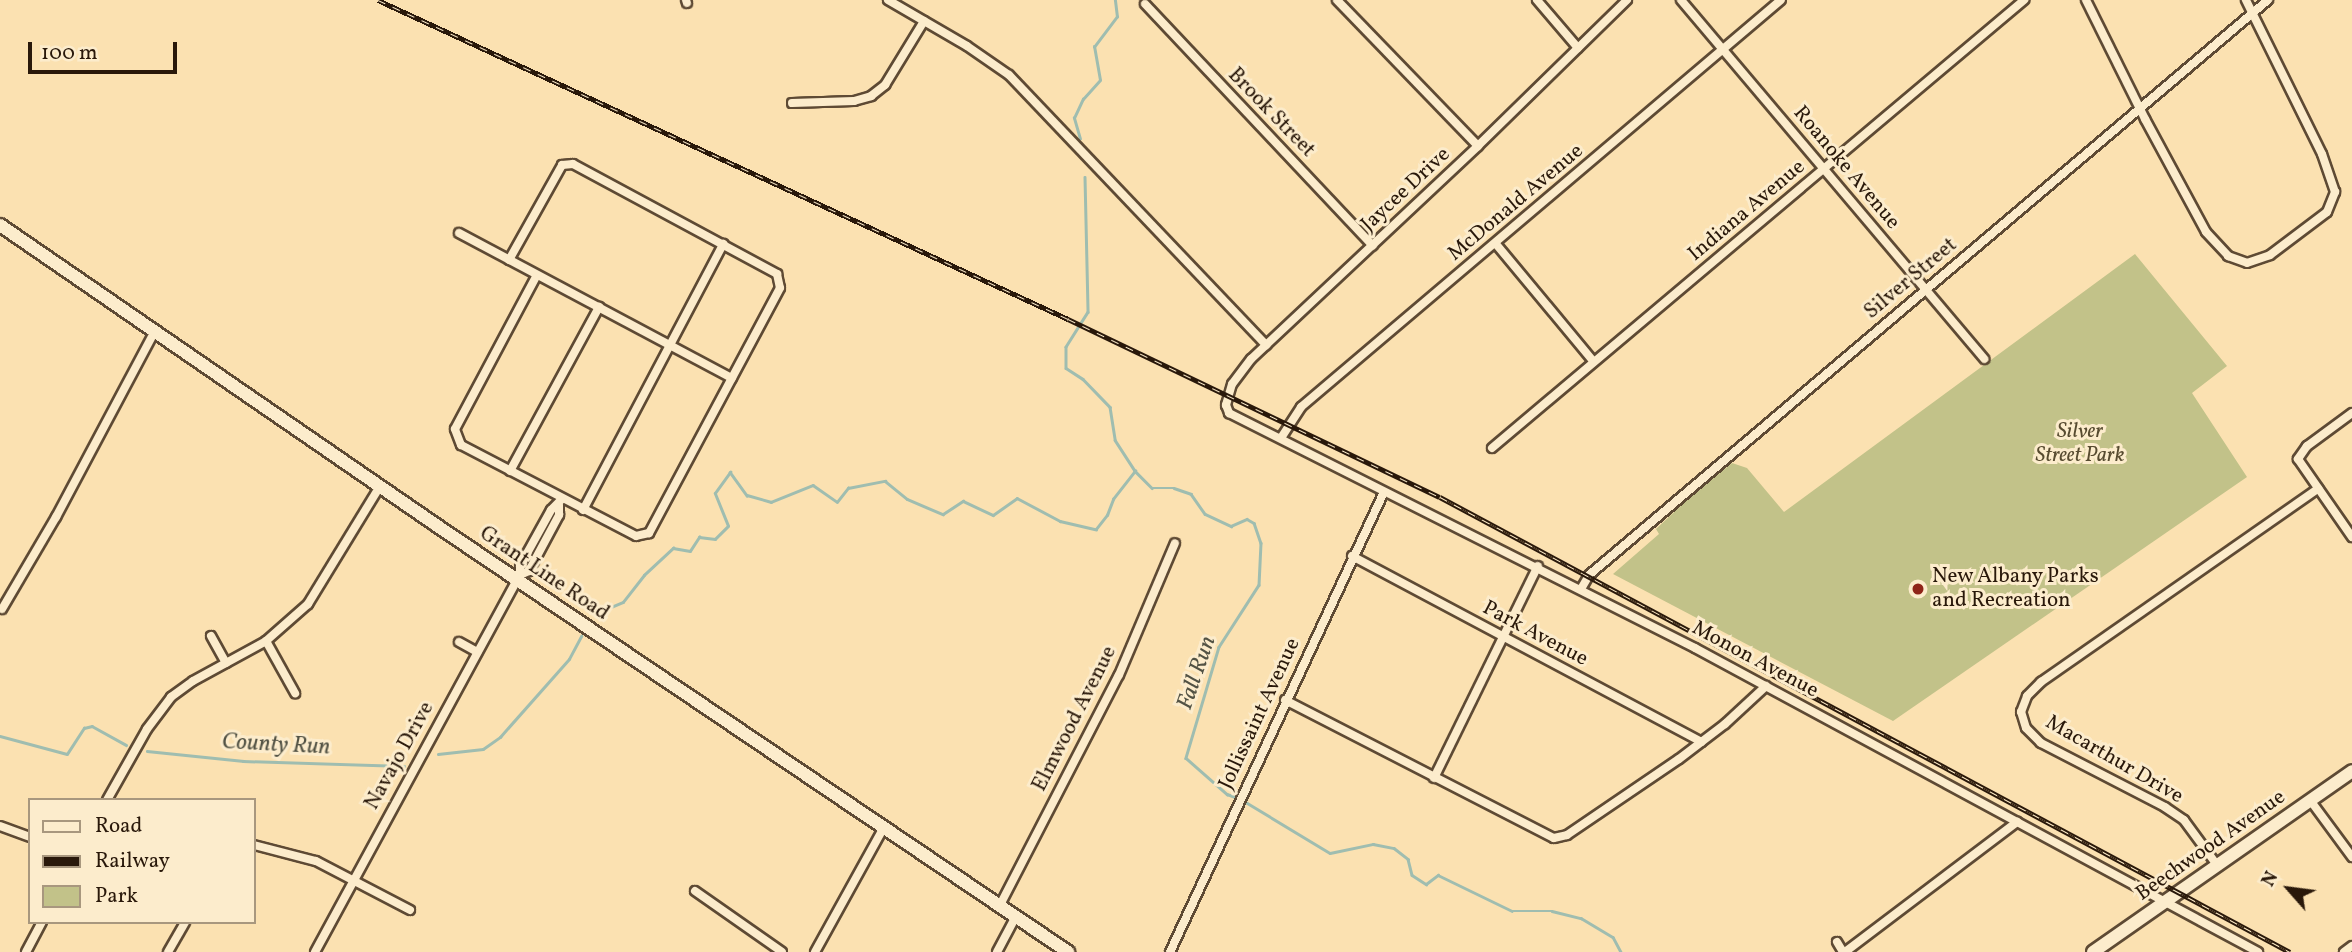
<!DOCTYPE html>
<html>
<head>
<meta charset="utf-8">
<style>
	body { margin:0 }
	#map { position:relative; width:2352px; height:952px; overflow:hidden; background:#fbe1b1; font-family:Vollkorn,serif }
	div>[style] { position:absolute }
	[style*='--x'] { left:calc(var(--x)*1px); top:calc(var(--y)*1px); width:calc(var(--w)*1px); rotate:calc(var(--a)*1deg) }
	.green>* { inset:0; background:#c2c289 }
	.stream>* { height:2.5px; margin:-1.25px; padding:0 1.25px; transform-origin:1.25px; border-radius:1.25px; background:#9fbdb0 }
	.roads { filter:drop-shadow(2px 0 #5e4a34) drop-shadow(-2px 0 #5e4a34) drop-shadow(0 2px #5e4a34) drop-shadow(0 -2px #5e4a34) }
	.minor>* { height:8px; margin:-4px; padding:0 4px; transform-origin:4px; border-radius:4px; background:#fceccc }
	.secondary>* { height:12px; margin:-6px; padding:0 6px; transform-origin:6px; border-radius:6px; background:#fceccc }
	.rail>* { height:5px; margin-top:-2.5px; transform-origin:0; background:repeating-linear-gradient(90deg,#fceccc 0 8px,#29180a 0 16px); box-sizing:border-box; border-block:2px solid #29180a }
	.dots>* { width:19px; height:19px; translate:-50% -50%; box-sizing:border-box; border:4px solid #fceccc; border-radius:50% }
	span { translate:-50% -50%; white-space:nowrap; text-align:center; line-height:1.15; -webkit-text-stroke:6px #fceccc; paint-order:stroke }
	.street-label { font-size:21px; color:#29180a }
	.park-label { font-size:21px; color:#574b30; font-style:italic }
	.poi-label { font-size:21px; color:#29180a }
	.left { translate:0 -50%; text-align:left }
	.water-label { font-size:23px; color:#525244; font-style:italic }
	.legend { position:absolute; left:28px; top:798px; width:228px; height:126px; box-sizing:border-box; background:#fceccc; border:2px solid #a8977e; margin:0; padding:9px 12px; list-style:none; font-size:21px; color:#29180a }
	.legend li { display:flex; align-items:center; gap:14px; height:35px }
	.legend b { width:35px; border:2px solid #a8977e }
	.north { position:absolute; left:2254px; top:854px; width:70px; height:70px; -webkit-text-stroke:5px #fceccc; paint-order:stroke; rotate:298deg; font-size:19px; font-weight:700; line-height:28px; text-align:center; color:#29180a }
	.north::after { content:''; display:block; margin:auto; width:24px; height:32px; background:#29180a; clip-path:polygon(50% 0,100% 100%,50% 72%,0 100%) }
	.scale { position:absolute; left:28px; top:42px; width:149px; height:32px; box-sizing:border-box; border:4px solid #29180a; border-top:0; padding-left:9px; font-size:21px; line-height:24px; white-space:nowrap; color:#29180a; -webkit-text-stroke:5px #fceccc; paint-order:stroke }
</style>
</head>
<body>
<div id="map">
	<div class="green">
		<div style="clip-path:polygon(2135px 254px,2227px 366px,2192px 393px,2247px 477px,1893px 721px,1613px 574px,1659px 534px,1656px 529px,1688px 499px,1732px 463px,1747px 468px,1784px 512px)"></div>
	</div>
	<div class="stream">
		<div style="--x:1080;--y:139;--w:22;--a:-106"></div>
		<div style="--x:1074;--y:118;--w:21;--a:-65"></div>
		<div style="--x:1083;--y:99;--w:25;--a:-48"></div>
		<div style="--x:1100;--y:80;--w:34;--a:-100"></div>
		<div style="--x:1094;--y:47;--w:38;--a:-53"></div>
		<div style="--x:1117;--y:17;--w:17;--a:-97"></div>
		<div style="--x:1085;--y:177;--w:135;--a:88.7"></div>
		<div style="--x:1088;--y:312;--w:41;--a:122.2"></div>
		<div style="--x:1066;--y:347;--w:21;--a:90"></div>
		<div style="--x:1066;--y:368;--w:20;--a:33"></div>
		<div style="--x:1083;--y:379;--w:39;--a:46"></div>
		<div style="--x:1110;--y:407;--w:33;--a:81"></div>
		<div style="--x:1115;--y:440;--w:37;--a:57"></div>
		<div style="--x:1135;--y:471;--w:24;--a:45"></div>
		<div style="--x:1152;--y:488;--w:22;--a:0"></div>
		<div style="--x:1174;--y:488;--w:18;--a:19"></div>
		<div style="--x:1191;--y:494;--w:24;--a:55"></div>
		<div style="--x:1205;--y:514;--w:29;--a:25"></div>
		<div style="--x:1231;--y:526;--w:17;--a:-24"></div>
		<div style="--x:1247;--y:519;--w:8;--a:30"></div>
		<div style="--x:1254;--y:523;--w:21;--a:71"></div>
		<div style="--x:1261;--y:543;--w:42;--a:92.7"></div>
		<div style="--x:1259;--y:585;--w:74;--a:122.8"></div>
		<div style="--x:1219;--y:647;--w:116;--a:106.6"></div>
		<div style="--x:1186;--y:758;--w:55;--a:41.3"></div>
		<div style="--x:1227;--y:794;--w:12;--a:20"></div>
		<div style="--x:597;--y:613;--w:28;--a:-23"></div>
		<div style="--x:623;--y:602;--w:34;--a:-52"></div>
		<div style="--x:644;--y:575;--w:40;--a:-43"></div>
		<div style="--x:673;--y:548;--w:17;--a:10"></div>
		<div style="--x:690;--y:551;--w:17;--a:-57"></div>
		<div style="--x:699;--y:537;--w:16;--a:7"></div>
		<div style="--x:715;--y:539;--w:18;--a:-45"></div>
		<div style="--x:728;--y:526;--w:35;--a:-112"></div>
		<div style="--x:715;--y:493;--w:26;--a:-54"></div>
		<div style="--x:730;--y:472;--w:29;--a:54"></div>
		<div style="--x:747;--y:495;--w:25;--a:16"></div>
		<div style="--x:771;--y:502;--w:45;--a:-22"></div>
		<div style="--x:813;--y:485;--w:29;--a:35"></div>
		<div style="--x:837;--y:502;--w:18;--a:-52"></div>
		<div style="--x:848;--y:488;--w:38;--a:-11"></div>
		<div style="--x:885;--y:481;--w:28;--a:39"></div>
		<div style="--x:907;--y:499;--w:39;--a:23"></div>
		<div style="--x:943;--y:514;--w:24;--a:-33"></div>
		<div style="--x:963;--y:501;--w:33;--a:25"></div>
		<div style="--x:993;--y:515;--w:29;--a:-35"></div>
		<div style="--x:1017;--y:498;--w:49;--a:28.1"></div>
		<div style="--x:1060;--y:521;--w:37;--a:13"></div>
		<div style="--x:1096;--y:529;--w:18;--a:-52"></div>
		<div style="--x:1107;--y:515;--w:17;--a:-69"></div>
		<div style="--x:1113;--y:499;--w:36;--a:-52"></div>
		<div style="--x:0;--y:736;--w:69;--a:15"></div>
		<div style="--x:67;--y:754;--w:31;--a:-57"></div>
		<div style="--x:84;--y:728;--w:8;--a:-14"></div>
		<div style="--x:92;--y:726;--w:39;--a:29"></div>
		<div style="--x:147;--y:751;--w:97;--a:5.9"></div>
		<div style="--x:243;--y:761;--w:161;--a:1.8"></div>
		<div style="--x:438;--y:754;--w:45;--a:-6.3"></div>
		<div style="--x:483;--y:749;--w:21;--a:-35"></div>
		<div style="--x:500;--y:737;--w:104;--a:-48.5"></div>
		<div style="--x:569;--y:659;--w:26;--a:-62"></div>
		<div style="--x:1244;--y:801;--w:100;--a:31.2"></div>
		<div style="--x:1330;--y:853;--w:44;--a:-11.8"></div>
		<div style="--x:1373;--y:844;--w:21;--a:11"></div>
		<div style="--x:1394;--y:848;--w:18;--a:38"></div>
		<div style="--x:1408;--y:859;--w:16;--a:76"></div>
		<div style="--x:1412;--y:875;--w:17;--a:33"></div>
		<div style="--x:1426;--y:884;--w:15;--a:-37"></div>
		<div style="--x:1438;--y:875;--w:82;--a:25.9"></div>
		<div style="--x:1512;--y:911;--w:40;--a:0"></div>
		<div style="--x:1552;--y:911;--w:30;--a:14"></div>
		<div style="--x:1581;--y:918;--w:37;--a:31"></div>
		<div style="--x:1613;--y:937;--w:17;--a:62"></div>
	</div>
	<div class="roads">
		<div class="minor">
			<div style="--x:686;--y:0;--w:3;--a:72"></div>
			<div style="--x:888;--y:0;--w:91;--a:30.2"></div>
			<div style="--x:967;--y:46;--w:51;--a:34.6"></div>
			<div style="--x:1009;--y:75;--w:373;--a:46.4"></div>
			<div style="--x:1337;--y:0;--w:203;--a:46"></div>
			<div style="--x:1537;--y:0;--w:63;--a:49.5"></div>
			<div style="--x:1627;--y:0;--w:209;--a:135.6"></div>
			<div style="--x:1478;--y:146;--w:311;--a:136.8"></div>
			<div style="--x:1251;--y:359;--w:31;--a:127"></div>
			<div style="--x:1232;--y:384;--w:22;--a:106"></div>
			<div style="--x:1226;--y:405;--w:9;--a:69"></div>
			<div style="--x:1229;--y:413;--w:522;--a:26.76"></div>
			<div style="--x:1695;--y:648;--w:640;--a:28.37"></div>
			<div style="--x:1681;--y:0;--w:470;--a:49.8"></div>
			<div style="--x:2086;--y:0;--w:133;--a:63.6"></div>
			<div style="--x:2145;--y:119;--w:128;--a:61.6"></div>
			<div style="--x:2206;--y:232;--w:33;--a:47"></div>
			<div style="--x:2228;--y:256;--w:20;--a:20"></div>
			<div style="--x:2247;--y:263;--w:24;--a:-19"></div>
			<div style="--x:2270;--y:255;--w:71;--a:-37"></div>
			<div style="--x:2327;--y:212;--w:22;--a:-68"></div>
			<div style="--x:2335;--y:192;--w:40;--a:-108.9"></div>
			<div style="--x:2322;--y:154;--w:172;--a:-116.3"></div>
			<div style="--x:1145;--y:4;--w:332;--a:46.7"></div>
			<div style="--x:792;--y:103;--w:62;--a:-1.8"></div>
			<div style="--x:854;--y:101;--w:18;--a:-16"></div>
			<div style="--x:871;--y:96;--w:18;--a:-38"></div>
			<div style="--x:885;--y:85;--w:75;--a:-58.6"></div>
			<div style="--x:459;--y:233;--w:309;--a:28"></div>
			<div style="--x:1496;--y:244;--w:153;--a:50.3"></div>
			<div style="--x:509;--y:260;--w:109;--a:-60.8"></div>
			<div style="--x:562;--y:165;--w:11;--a:-5"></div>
			<div style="--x:573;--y:164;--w:232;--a:28.3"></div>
			<div style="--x:777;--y:274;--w:14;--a:78"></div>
			<div style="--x:780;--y:288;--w:278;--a:118.1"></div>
			<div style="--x:649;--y:533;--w:13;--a:167"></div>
			<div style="--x:636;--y:536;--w:197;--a:-152.5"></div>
			<div style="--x:461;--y:445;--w:17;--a:-111"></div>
			<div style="--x:455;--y:429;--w:174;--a:-62"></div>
			<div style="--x:2352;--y:413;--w:56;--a:143.7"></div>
			<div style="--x:2307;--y:446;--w:16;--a:125"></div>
			<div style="--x:2298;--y:459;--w:95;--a:55.3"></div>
			<div style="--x:1281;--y:438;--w:37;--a:-57"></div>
			<div style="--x:1301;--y:407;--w:629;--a:-40.3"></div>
			<div style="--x:1492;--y:448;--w:696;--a:-40.1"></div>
			<div style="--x:510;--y:471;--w:187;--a:-61.5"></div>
			<div style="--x:583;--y:510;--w:301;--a:-62.2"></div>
			<div style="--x:1352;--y:556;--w:396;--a:28"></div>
			<div style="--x:520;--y:575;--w:10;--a:-24"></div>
			<div style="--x:529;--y:571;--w:64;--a:-61.8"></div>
			<div style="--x:559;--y:515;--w:10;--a:-90"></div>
			<div style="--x:1581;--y:589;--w:16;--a:-60"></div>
			<div style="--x:1589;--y:575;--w:890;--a:-40.26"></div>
			<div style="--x:2;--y:609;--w:107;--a:-59.6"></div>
			<div style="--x:56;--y:517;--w:211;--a:-62"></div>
			<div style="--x:211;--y:636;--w:31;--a:61"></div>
			<div style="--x:266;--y:641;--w:60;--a:60.9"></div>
			<div style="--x:459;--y:642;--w:21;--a:29"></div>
			<div style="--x:1285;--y:700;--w:302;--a:27.2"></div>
			<div style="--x:1554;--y:838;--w:13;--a:-13"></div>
			<div style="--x:1567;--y:835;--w:135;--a:-34.2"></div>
			<div style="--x:1679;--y:759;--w:58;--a:-37.3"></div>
			<div style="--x:1725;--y:724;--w:56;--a:-42.8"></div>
			<div style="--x:1434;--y:778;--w:236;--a:-63.9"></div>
			<div style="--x:107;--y:800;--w:81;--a:-60.6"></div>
			<div style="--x:147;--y:729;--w:40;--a:-53"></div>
			<div style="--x:171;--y:697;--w:27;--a:-36"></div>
			<div style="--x:193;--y:681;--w:83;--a:-28.7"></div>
			<div style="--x:266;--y:641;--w:56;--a:-41.4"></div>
			<div style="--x:308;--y:604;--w:138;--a:-58.6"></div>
			<div style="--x:2310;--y:800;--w:71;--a:53.6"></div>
			<div style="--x:0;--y:826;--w:32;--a:20"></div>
			<div style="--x:254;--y:845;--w:64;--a:14.5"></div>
			<div style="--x:316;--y:861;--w:106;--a:27.5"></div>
			<div style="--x:2217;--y:865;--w:56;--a:-126.3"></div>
			<div style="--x:2184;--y:820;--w:23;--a:-146"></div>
			<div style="--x:2165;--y:807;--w:140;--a:-152.7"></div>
			<div style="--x:2041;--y:743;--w:21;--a:-135"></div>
			<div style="--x:2026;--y:728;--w:17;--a:-107"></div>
			<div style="--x:2021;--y:712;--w:17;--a:-69"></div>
			<div style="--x:2027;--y:696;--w:20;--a:-45"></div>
			<div style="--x:2041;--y:682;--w:338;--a:-34.9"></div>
			<div style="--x:695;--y:891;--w:106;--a:35"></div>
			<div style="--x:999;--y:907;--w:261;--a:-62.7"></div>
			<div style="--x:1119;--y:675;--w:143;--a:-67"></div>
			<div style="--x:1837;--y:942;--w:12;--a:59"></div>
			<div style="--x:26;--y:952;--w:34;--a:-62"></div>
			<div style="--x:168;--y:952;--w:34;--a:-60"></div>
			<div style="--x:315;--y:952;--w:429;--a:-61.5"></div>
			<div style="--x:520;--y:575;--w:9;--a:-90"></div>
			<div style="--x:520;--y:566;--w:64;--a:-61"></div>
			<div style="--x:551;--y:510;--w:16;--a:-45"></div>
			<div style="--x:815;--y:952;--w:143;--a:-61.1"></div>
			<div style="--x:997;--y:952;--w:38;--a:-62"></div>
			<div style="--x:1170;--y:952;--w:507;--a:-65.05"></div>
			<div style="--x:1845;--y:952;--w:216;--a:-37.1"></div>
			<div style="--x:2344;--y:952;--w:10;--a:-37"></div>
		</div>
		<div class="secondary">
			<div style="--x:0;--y:225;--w:529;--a:34.53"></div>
			<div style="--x:436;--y:525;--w:763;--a:34.04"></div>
			<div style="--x:2093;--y:952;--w:316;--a:-34.9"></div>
		</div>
	</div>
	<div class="rail">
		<div style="--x:378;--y:0;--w:760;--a:24.81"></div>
		<div style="--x:1068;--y:319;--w:412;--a:25.6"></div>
		<div style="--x:1440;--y:497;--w:964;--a:28.16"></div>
	</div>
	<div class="dots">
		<div style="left:1918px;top:589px;background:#8f2418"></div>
	</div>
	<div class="street-label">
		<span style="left:1271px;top:113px;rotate:46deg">Brook Street</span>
		<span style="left:1846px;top:168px;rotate:50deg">Roanoke Avenue</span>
		<span style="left:1406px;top:190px;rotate:-43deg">Jaycee Drive</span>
		<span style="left:1516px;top:203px;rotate:-40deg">McDonald Avenue</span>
		<span style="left:1747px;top:211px;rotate:-40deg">Indiana Avenue</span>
		<span style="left:1911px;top:279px;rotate:-40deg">Silver Street</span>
		<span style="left:544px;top:574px;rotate:34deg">Grant Line Road</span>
		<span style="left:1535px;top:634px;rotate:28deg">Park Avenue</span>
		<span style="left:1755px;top:660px;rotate:28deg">Monon Avenue</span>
		<span style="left:1260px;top:714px;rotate:-65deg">Jollissaint Avenue</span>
		<span style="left:1075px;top:719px;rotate:-63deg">Elmwood Avenue</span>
		<span style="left:400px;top:756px;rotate:-61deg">Navajo Drive</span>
		<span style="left:2114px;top:760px;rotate:30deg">Macarthur Drive</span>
		<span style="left:2211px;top:846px;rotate:-35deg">Beechwood Avenue</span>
	</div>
	<div class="park-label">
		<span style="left:2080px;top:444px">Silver<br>Street Park</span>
	</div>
	<div class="poi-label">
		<span class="left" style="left:1932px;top:589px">New Albany Parks<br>and Recreation</span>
	</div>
	<div class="water-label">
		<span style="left:1197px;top:673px;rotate:-71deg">Fall Run</span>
		<span style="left:276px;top:745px;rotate:3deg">County Run</span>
	</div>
	<ul class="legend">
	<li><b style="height:9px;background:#fceccc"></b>Road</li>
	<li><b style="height:9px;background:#29180a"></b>Railway</li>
	<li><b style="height:19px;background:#c2c289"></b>Park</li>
	</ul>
	<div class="north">N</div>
	<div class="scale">100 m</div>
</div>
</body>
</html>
